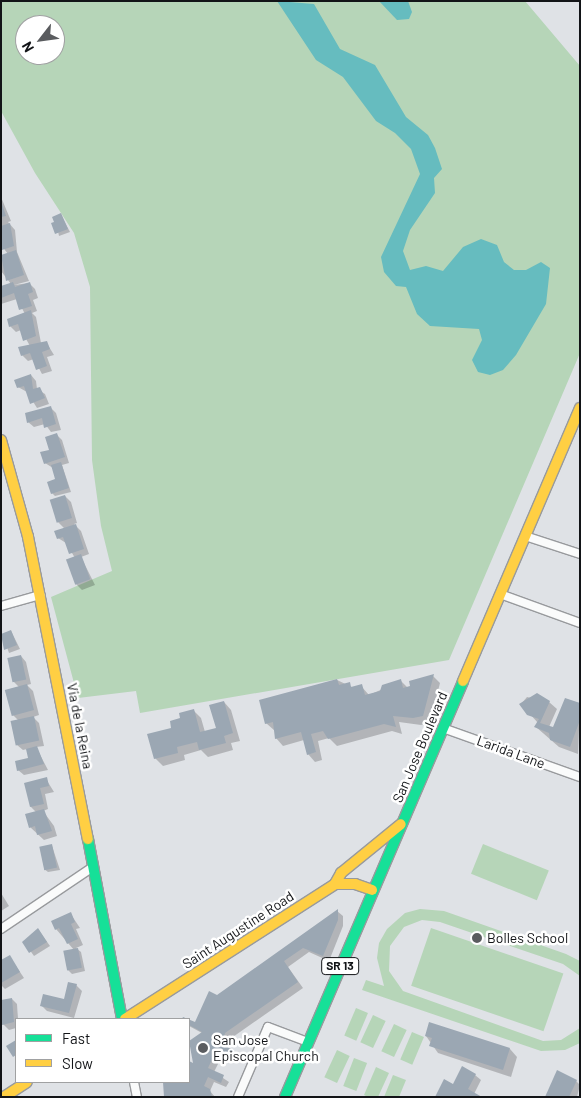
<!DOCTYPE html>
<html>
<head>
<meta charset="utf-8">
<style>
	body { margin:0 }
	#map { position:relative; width:581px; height:1098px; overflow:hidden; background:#dfe2e6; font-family:Barlow,sans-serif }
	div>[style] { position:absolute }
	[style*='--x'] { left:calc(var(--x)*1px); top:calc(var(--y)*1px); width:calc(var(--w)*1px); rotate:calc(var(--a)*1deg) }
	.green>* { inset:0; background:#b6d5b8; transform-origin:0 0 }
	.water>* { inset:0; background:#66bcbf }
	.shadow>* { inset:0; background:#0003 }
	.building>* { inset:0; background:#9ba7b3; transform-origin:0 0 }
	.roads { filter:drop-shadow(1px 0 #989a9d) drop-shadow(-1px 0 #989a9d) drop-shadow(0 1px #989a9d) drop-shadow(0 -1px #989a9d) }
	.street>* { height:8px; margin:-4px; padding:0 4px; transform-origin:4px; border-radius:4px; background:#fafbfb }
	.fast>* { height:10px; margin:-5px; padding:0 5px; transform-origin:5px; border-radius:5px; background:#16e098 }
	.slow>* { height:10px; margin:-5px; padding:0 5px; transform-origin:5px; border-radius:5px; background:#ffcf43 }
	.dots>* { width:14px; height:14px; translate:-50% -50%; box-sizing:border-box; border:2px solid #fff; border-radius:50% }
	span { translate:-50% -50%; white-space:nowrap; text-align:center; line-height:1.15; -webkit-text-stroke:5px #fff; paint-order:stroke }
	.shield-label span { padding:1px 4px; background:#fff; border:1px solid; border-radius:4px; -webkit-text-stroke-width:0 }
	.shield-label { font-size:12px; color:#121417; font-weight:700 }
	.street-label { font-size:14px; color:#121417 }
	.poi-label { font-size:14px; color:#121417 }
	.left { translate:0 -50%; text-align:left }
	.frame { position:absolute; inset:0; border:2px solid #121417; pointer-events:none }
	.legend { position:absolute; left:15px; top:1018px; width:175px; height:65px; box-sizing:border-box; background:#fff; border:1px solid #a0a1a2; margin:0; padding:6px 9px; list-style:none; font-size:15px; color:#121417 }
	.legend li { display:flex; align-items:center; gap:10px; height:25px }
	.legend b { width:25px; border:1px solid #a0a1a2 }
	.north { position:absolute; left:15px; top:15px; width:50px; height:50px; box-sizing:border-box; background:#fff; border:1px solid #a0a1a2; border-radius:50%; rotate:240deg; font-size:14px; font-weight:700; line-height:20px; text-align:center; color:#121417 }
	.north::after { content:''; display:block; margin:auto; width:18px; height:22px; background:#5a5c5f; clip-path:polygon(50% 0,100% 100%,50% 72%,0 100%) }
</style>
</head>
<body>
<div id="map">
	<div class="green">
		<div style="clip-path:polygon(evenodd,1px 1px,525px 1px,580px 66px,580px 353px,449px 660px,140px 713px,136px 691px,78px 698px,51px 597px,112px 571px,101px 526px,92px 460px,90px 287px,74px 233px,35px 173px,1px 111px,1px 1px,25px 25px,55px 25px,55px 55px,25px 55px,25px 25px)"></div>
		<div style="left:483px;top:844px;width:71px;height:32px;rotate:22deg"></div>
		<div style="clip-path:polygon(420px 909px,444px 911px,566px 954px,580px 961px,580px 976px,563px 964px,440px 922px,422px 920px,404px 927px,390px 946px,389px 971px,403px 991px,543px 1041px,561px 1040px,580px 1028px,580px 1043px,565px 1050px,541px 1051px,362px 990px,366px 980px,384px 986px,377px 958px,379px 943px,387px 929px,405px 913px)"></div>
		<div style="left:431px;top:928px;width:140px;height:61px;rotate:19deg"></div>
		<div style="left:356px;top:1008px;width:13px;height:30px;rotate:23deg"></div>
		<div style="left:373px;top:1015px;width:14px;height:30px;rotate:25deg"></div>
		<div style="left:394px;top:1024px;width:14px;height:30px;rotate:25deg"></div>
		<div style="left:412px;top:1032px;width:13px;height:30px;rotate:23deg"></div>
		<div style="left:337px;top:1050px;width:14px;height:30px;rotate:25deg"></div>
		<div style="left:354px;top:1058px;width:14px;height:30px;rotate:21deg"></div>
		<div style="clip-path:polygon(376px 1067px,389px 1073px,378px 1097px,368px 1097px,364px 1095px)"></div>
		<div style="clip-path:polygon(393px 1075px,406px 1080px,399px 1097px,384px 1097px)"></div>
	</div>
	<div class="water">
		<div style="clip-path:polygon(277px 1px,314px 4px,340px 49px,375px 65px,406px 117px,428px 135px,435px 148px,442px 169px,434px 178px,435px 193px,410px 230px,403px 251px,410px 270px,426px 266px,443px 271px,463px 247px,481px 239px,497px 245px,504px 262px,514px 270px,526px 270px,541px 262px,550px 268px,546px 304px,516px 355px,503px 370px,490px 375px,478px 372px,472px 360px,482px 340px,479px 329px,430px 326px,417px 314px,406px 287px,396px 286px,384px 272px,381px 257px,420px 174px,411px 149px,395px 133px,376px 121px,343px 77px,316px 60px)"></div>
		<div style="clip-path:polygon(379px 1px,408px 1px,412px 12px,409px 19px,397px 20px)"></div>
	</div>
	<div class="shadow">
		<div style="clip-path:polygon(1px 197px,11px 221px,8px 222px,15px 230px,17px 252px,29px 281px,14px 285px,29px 283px,35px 289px,38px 298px,33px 300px,37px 311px,32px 313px,36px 317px,41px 343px,46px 342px,54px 355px,47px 357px,52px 371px,42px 374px,34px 359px,28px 361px,22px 355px,30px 346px,21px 330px,16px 332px,10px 326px,25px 314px,17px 299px,1px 304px,1px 287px,11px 284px,1px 271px,1px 256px,8px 254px,1px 245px)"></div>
		<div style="clip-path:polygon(61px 215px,70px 232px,59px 236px,56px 222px)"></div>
		<div style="clip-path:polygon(31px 375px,36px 381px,37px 389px,45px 394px,49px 404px,37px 408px,27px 392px,18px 387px)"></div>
		<div style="clip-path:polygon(50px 407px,56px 413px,61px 430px,51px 432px,45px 424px,34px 427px,28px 422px)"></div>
		<div style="clip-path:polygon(56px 434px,62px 440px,69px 463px,62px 465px,71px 492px,55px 496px,52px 493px,57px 480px,53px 468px,45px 463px)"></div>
		<div style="clip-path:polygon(65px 496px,71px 502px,77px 523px,74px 524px,81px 531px,89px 554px,81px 557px,95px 585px,82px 590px,76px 584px,75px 558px,66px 543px,58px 538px,65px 529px,58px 522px)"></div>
		<div style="clip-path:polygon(11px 631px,20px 649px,9px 653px,3px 635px)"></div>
		<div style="clip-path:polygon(21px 656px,26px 662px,31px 684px,27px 685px,33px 691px,39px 715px,33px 717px,39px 723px,44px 746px,36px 747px,48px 770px,24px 775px,18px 770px,29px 759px,27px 749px,23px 750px,17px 745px,19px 721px,13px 715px,7px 690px,19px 687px,13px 681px)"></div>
		<div style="clip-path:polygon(433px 676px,440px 683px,430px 723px,421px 725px,399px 722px,402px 734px,392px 731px,337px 746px,329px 738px,318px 741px,322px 760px,315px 762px,308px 754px,304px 740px,283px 746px,276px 738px,275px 731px,266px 723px,337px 680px,354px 688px,361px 686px,369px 695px,401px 681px,408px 688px)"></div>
		<div style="clip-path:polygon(527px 697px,549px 702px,557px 709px,549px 727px,554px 729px,580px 706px,578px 754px,559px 747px,536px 727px,538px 723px,521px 704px)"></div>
		<div style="clip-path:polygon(224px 702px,231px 710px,240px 741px,231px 743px,233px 750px,208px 757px,201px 750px,184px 755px,185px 760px,163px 766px,155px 758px,173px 728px,193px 710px,201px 718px,205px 732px,217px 729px)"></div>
		<div style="clip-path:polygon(46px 779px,54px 792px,45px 794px,48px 809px,43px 811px,54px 826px,57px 836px,44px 840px,30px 827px,37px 813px,31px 807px,26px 784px)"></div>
		<div style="clip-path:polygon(52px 846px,60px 870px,48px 872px,44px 869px)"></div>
		<div style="clip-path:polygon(1px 893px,9px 906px,1px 911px)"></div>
		<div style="clip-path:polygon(337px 911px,343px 916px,343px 926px,329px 961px,309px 952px,288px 967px,303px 988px,230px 1039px,227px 1049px,239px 1057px,237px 1062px,222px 1056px,214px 1072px,229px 1082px,226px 1087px,214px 1082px,210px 1091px,215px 1097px,165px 1097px,164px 1082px,189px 1082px,189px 1063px,195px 1066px,202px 1033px,189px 1026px,189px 1021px,196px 1024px,217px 996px)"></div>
		<div style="clip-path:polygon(70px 913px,80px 928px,76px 929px,83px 945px,76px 948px,81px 952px,85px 971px,72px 974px,68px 970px,74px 950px,56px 929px)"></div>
		<div style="clip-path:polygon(38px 929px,50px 946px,34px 956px,24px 942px)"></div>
		<div style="clip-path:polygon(10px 957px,24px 978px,5px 989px,1px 985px,1px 962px)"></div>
		<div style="clip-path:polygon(76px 985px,82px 991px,74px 1018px,47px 1011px,41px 1005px,65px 1001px)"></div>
		<div style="clip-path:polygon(12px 999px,17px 1004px,18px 1019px,16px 1028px,9px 1030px,3px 1024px,1px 1001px)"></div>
		<div style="clip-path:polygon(430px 1024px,510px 1049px,517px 1057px,511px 1077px,438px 1053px,426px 1036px)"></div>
		<div style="clip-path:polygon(475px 1075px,481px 1080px,474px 1094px,453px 1085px)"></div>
		<div style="clip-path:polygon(576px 1081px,580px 1085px,577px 1097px,546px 1097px)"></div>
	</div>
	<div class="building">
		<div style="clip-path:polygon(1px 201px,6px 216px,1px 217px)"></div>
		<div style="clip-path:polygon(61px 213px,68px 229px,55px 234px,51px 223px,54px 222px,52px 217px)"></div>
		<div style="clip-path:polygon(10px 223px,14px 246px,2px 250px,1px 226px)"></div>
		<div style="clip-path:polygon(16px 250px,24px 275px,6px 281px,1px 255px)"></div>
		<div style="clip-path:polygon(13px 282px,15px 287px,30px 282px,33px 292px,28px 294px,32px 306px,19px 310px,14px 293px,1px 298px,1px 286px)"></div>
		<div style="clip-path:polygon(31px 310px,36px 336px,23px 341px,18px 324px,9px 327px,7px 319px)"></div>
		<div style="clip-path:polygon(47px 341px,50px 349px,42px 352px,47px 366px,36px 370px,30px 353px,21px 356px,18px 347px)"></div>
		<div style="clip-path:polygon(31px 374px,33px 389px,40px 387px,45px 398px,30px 404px,24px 386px,17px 388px,14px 380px)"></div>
		<div style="clip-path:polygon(51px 406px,56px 424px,44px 428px,42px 418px,27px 423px,25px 413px)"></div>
		<div style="clip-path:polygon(57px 433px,65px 457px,44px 464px,40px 452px,49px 450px,45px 437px)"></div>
		<div style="clip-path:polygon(61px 462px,69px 488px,51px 494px,47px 482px,55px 479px,51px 465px)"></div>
		<div style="left:65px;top:495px;width:24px;height:16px;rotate:73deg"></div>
		<div style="clip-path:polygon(76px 524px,84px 549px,69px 554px,63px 537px,57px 539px,54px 531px)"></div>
		<div style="left:81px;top:554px;width:27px;height:16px;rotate:70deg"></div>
		<div style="clip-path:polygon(11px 630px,17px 645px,4px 650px,1px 634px)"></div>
		<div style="left:21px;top:655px;width:25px;height:14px;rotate:78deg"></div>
		<div style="clip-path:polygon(434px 674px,423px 716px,413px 718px,393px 716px,396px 727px,384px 724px,328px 739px,323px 731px,311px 734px,316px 752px,307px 755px,301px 732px,275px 739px,273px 722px,265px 724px,259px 700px,337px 679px,339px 685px,350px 682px,351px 687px,362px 684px,365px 695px,380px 691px,382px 685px,401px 679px,403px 688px,410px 686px,409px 681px)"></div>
		<div style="left:27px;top:684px;width:27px;height:23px;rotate:75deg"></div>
		<div style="clip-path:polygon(537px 693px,550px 701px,540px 723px,553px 727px,565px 698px,580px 703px,580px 720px,570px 747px,550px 740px,549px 733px,534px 727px,539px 719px,527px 715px,519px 704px)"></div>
		<div style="clip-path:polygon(224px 701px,233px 733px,224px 736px,226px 743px,199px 750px,197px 742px,177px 747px,178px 753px,154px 759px,147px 734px,171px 728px,170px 721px,180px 718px,179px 713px,194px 709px,200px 732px,216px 728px,209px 705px)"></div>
		<div style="left:34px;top:716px;width:25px;height:24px;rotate:78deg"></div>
		<div style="clip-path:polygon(37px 746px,44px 764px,17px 771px,15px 761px,28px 758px,26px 749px)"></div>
		<div style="clip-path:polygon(47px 777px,49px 786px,40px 788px,44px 804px,30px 807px,24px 783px)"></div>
		<div style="clip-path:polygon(44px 809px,52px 831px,37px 835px,35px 826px,29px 828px,25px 814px)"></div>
		<div style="left:52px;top:844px;width:24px;height:13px;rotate:78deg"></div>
		<div style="clip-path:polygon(338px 909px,338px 920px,323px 956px,303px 948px,284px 961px,298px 982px,225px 1033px,222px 1045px,234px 1050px,231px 1058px,216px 1051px,208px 1068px,224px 1075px,221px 1083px,208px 1077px,204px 1086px,210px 1089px,212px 1097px,164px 1097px,163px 1082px,189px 1082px,189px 1061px,193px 1063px,189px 1041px,202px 1032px,189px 1025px,189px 1019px,182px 1019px,183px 1017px,195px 1022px,209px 991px,217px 995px)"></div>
		<div style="clip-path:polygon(71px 912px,75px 922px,71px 924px,78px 939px,67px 944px,59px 928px,55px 930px,51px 921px)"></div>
		<div style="clip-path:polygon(38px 928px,47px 942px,29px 953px,22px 942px)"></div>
		<div style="left:78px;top:948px;width:20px;height:15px;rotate:79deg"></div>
		<div style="clip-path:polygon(10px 955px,20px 972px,1px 983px,1px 960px)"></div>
		<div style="clip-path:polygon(68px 982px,77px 984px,69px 1013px,40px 1006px,43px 994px,64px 999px)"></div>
		<div style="clip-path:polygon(12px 998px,14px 1022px,2px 1025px,1px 1000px)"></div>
		<div style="clip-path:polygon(429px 1022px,510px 1048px,503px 1070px,429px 1046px,432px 1038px,425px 1036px)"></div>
		<div style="clip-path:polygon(16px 1040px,16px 1055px,13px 1057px,6px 1046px)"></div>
		<div style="clip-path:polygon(462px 1066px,476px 1074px,468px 1089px,482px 1097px,435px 1097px,444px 1079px,453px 1084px)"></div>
		<div style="clip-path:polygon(557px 1070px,577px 1080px,569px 1097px,545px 1097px)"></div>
	</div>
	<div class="roads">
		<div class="street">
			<div style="--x:525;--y:536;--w:58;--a:18.1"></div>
			<div style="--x:500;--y:594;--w:85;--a:19.9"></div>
			<div style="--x:1;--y:606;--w:41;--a:-15.8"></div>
			<div style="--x:443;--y:728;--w:145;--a:19.7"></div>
			<div style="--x:1;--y:929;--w:111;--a:-34"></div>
			<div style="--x:134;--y:1082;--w:15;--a:79"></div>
			<div style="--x:238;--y:1097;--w:76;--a:-66.8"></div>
			<div style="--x:268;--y:1027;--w:43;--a:20.6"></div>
		</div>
		<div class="fast">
			<div style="--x:88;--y:839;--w:183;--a:79.3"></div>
			<div style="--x:285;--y:1097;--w:452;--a:-66.8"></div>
		</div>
		<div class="slow">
			<div style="--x:1;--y:440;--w:101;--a:74.4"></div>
			<div style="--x:28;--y:537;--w:308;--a:78.8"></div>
			<div style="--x:463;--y:681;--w:297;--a:-66.8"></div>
			<div style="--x:335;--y:884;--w:13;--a:-61"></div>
			<div style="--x:341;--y:873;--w:77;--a:-39.2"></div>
			<div style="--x:125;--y:1019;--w:250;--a:-32.7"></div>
			<div style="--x:335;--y:884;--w:20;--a:0"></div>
			<div style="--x:355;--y:884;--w:18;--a:19"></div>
			<div style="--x:4;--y:1097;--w:27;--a:-33"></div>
		</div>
	</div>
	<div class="dots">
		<div style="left:477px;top:938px;background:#5a5c5f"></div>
		<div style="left:203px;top:1048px;background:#5a5c5f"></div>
	</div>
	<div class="shield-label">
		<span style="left:340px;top:966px">SR 13</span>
	</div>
	<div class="street-label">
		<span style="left:80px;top:726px;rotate:79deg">Via de la Reina</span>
		<span style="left:420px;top:747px;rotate:-67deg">San Jose Boulevard</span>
		<span style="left:511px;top:752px;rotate:20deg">Larida Lane</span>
		<span style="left:238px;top:930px;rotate:-33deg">Saint Augustine Road</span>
	</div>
	<div class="poi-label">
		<span class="left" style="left:487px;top:938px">Bolles School</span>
		<span class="left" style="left:213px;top:1048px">San Jose<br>Episcopal Church</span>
	</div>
	<div class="frame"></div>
	<ul class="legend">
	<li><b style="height:6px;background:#16e098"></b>Fast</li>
	<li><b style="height:6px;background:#ffcf43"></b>Slow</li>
	</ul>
	<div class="north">N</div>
</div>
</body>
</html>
